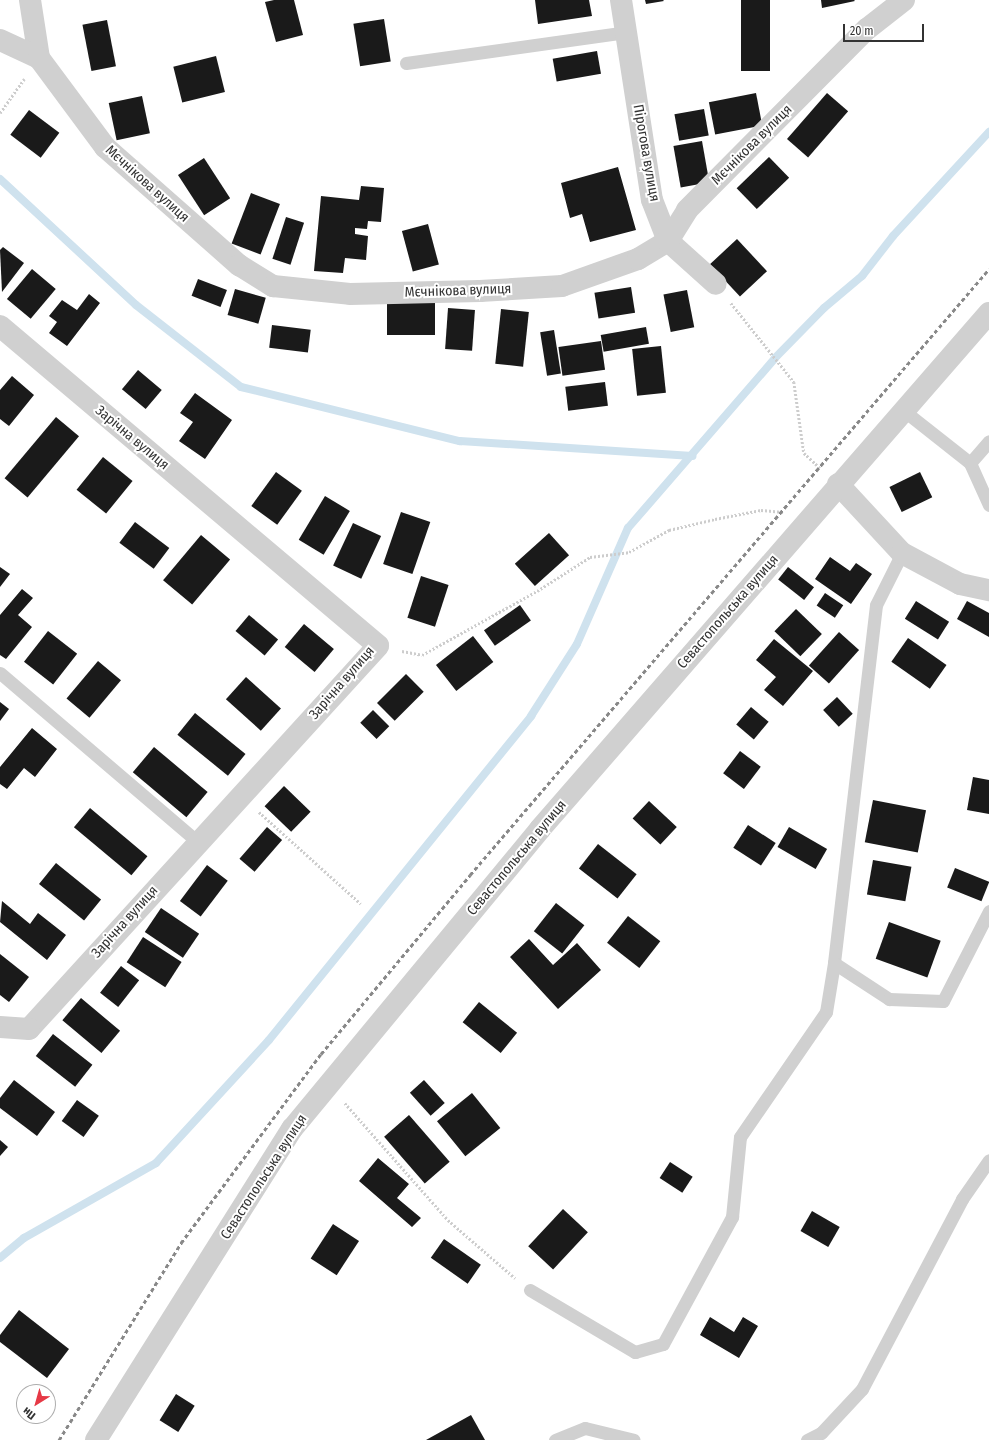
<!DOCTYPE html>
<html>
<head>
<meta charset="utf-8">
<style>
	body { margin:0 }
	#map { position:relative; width:989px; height:1440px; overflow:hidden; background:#fff; font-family:"Fira Sans Condensed",sans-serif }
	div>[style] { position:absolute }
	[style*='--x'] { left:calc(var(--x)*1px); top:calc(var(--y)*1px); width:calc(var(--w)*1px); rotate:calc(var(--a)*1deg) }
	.stream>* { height:8px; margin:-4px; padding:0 4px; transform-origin:4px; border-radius:4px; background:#cfe2ee }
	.building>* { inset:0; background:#1a1a1a; transform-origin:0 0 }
	.path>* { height:2.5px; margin-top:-1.25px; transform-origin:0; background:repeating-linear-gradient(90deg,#cdcdcd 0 2px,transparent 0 4px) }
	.service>* { height:13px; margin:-6.5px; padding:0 6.5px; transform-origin:6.5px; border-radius:6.5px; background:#d0d0d0 }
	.minor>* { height:22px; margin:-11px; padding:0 11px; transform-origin:11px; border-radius:11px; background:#d0d0d0 }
	.rail>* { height:3px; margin-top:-1.5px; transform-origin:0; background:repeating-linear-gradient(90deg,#888 0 4px,transparent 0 7px) }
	span { translate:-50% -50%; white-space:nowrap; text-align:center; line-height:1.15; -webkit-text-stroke:4px #fff; paint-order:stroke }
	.street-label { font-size:14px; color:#333 }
	.north { position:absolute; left:16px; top:1384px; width:40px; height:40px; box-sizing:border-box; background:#fff; border:1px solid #adadad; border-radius:50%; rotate:217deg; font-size:11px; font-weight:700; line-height:16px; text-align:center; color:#333 }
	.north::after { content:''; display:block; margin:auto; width:14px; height:18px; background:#e63946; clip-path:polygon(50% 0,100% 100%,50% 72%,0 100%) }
	.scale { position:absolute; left:843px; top:24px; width:81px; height:18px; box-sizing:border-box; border:2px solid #333; border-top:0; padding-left:5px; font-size:12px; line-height:14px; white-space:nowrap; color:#333; -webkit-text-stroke:3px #fff; paint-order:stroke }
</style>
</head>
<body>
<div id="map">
	<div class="stream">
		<div style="--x:0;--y:179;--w:185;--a:42.8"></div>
		<div style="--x:136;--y:305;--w:133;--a:38"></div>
		<div style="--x:241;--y:387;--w:226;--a:13.9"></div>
		<div style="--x:460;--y:441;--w:233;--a:3.7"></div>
		<div style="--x:0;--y:1258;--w:31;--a:-40"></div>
		<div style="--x:24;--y:1238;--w:152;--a:-29.6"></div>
		<div style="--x:156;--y:1163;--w:167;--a:-47.4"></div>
		<div style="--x:269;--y:1040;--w:417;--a:-51"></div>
		<div style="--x:531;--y:716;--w:85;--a:-57.4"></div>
		<div style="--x:577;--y:644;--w:127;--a:-66.3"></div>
		<div style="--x:628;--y:528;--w:225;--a:-49.1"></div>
		<div style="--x:775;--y:358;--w:70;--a:-45.6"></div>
		<div style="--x:824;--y:308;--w:50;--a:-40.1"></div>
		<div style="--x:862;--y:276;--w:51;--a:-52.2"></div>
		<div style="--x:893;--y:236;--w:142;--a:-47.3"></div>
	</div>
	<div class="building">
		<div style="clip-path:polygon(274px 0,294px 0,303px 35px,276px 42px,265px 2px)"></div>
		<div style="clip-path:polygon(535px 0,589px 0,592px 16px,538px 24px)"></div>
		<div style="clip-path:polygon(645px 0,663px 0,664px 1px,646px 4px)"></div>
		<div style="left:741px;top:0;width:29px;height:71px"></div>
		<div style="clip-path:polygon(821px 0,854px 0,855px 1px,822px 8px)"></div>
		<div style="left:384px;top:19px;width:43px;height:31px;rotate:81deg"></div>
		<div style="left:107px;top:20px;width:47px;height:25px;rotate:79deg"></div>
		<div style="left:597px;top:51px;width:23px;height:45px;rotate:80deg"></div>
		<div style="left:216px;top:56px;width:37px;height:44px;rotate:76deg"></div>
		<div style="left:756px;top:93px;width:33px;height:48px;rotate:79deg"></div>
		<div style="left:827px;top:93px;width:28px;height:61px;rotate:41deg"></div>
		<div style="left:142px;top:96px;width:38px;height:34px;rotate:78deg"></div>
		<div style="left:704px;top:109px;width:27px;height:30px;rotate:80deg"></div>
		<div style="left:29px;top:110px;width:38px;height:31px;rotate:37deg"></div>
		<div style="left:702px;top:141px;width:42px;height:29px;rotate:80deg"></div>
		<div style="left:769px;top:157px;width:29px;height:45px;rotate:46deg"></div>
		<div style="left:204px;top:158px;width:48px;height:31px;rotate:57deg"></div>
		<div style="clip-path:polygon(618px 167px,636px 230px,590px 242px,582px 214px,570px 218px,561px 183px)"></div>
		<div style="clip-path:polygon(361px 186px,384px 188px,381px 222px,368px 221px,367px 229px,355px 228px,355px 234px,368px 236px,366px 260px,345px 258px,343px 273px,314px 271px,321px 196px,359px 200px)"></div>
		<div style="left:251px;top:193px;width:31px;height:54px;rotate:21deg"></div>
		<div style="left:286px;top:217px;width:19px;height:44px;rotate:18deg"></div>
		<div style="left:428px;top:224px;width:42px;height:27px;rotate:75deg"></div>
		<div style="left:737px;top:239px;width:44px;height:37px;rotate:47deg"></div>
		<div style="clip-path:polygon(3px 247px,24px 263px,2px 292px,0 250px)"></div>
		<div style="left:32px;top:269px;width:31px;height:39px;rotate:40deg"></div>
		<div style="left:198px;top:279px;width:31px;height:18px;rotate:21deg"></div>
		<div style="left:631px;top:287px;width:26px;height:37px;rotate:81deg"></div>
		<div style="left:235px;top:289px;width:32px;height:27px;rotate:16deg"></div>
		<div style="left:687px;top:290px;width:38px;height:24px;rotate:79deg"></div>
		<div style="clip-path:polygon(89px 294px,100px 303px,67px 346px,49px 333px,57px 322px,49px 316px,62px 300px,77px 310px)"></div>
		<div style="left:387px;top:302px;width:48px;height:33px"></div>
		<div style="left:448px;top:308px;width:27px;height:41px;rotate:4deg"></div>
		<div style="left:501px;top:309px;width:28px;height:55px;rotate:6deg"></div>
		<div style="left:272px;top:325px;width:39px;height:23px;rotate:7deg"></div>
		<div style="left:646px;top:327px;width:17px;height:46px;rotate:80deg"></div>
		<div style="left:554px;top:330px;width:44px;height:14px;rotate:81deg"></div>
		<div style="left:601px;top:341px;width:29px;height:43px;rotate:82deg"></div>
		<div style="left:661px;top:346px;width:47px;height:29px;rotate:84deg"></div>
		<div style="left:138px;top:370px;width:31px;height:25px;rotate:40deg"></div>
		<div style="clip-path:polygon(12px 376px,34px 395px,9px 426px,0 419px,0 390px)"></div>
		<div style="left:605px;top:382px;width:24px;height:40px;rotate:83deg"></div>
		<div style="clip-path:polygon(195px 393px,232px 420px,205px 459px,179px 441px,193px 422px,180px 413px)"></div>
		<div style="left:56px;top:417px;width:30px;height:80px;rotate:40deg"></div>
		<div style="left:103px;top:457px;width:38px;height:42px;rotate:39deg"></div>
		<div style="left:276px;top:472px;width:32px;height:42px;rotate:36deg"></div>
		<div style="left:920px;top:472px;width:28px;height:34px;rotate:64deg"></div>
		<div style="left:325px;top:496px;width:29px;height:51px;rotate:31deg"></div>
		<div style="left:401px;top:512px;width:31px;height:55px;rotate:19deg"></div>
		<div style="left:135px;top:522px;width:43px;height:26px;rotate:37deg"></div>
		<div style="left:353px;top:523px;width:31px;height:47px;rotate:25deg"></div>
		<div style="left:549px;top:533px;width:30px;height:46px;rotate:48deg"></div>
		<div style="left:201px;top:535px;width:38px;height:59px;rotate:40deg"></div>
		<div style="clip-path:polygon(830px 557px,850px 571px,856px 563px,872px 574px,851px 604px,815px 579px)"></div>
		<div style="clip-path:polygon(0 567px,10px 574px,0 587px)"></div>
		<div style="left:788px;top:567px;width:33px;height:16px;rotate:38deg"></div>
		<div style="left:421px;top:576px;width:29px;height:44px;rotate:18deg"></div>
		<div style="clip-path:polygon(22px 589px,33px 598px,18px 615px,32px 627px,6px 659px,0 655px,0 615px)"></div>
		<div style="left:825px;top:593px;width:22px;height:15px;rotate:34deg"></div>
		<div style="left:916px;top:601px;width:39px;height:21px;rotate:32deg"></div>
		<div style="clip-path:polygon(967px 601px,989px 613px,989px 637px,957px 619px)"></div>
		<div style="left:520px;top:605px;width:19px;height:44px;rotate:55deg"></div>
		<div style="left:796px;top:609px;width:36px;height:31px;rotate:44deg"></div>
		<div style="left:249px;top:615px;width:38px;height:21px;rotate:40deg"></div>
		<div style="left:304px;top:624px;width:39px;height:30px;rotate:40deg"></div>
		<div style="left:48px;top:631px;width:37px;height:39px;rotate:38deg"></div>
		<div style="left:839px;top:632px;width:27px;height:45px;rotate:42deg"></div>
		<div style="left:473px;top:636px;width:33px;height:47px;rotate:52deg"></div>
		<div style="left:908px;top:638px;width:47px;height:29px;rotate:35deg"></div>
		<div style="clip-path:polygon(774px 639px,813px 671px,783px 706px,764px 690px,776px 677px,756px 660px)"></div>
		<div style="left:98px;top:661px;width:30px;height:49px;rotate:40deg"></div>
		<div style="left:406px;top:674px;width:25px;height:41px;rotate:45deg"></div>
		<div style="left:246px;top:677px;width:47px;height:30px;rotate:42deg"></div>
		<div style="left:837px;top:697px;width:23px;height:19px;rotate:47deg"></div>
		<div style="clip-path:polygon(0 702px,9px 709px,0 721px)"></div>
		<div style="left:751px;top:707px;width:23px;height:23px;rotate:40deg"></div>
		<div style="left:373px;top:710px;width:23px;height:18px;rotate:45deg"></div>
		<div style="left:195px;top:713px;width:65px;height:28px;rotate:39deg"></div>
		<div style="clip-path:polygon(32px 728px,57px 749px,35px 777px,24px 768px,7px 789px,0 784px,0 767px)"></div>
		<div style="left:154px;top:747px;width:70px;height:33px;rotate:40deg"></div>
		<div style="left:740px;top:751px;width:26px;height:28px;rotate:37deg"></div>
		<div style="clip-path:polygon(973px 777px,989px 780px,989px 814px,967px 810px)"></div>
		<div style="left:284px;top:786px;width:37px;height:28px;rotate:44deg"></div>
		<div style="left:873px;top:800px;width:54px;height:43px;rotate:11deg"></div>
		<div style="left:649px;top:801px;width:38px;height:24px;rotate:43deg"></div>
		<div style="left:90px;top:808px;width:75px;height:25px;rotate:40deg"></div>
		<div style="left:748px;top:825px;width:33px;height:27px;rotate:33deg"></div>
		<div style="left:267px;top:827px;width:20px;height:42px;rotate:41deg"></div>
		<div style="left:789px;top:827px;width:44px;height:23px;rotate:30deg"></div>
		<div style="left:598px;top:844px;width:49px;height:31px;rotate:38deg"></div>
		<div style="left:873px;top:860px;width:39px;height:35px;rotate:10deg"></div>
		<div style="left:56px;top:863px;width:58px;height:27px;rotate:39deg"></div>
		<div style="left:207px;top:865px;width:26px;height:45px;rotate:37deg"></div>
		<div style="left:955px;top:868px;width:37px;height:21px;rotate:22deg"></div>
		<div style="clip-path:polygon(2px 901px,30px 924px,38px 913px,66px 935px,47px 960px,0 922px)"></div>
		<div style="left:556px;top:903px;width:36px;height:36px;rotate:38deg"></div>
		<div style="left:161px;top:908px;width:46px;height:29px;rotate:34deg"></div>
		<div style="left:628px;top:916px;width:41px;height:34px;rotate:38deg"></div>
		<div style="left:889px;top:922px;width:55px;height:39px;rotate:20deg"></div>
		<div style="left:143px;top:937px;width:46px;height:30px;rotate:33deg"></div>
		<div style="clip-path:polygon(529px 939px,553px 965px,577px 943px,601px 970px,558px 1009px,510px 957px)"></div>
		<div style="clip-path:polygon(0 954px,29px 977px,9px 1002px,0 995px)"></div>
		<div style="left:121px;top:966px;width:23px;height:34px;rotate:38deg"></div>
		<div style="left:81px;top:998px;width:51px;height:29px;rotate:40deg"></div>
		<div style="left:479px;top:1002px;width:49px;height:26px;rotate:39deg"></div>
		<div style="left:53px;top:1034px;width:50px;height:28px;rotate:38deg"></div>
		<div style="clip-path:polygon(14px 1080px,55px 1112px,37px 1136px,0 1108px,0 1098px)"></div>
		<div style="left:424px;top:1080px;width:31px;height:19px;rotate:48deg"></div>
		<div style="left:472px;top:1093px;width:45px;height:45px;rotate:51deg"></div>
		<div style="left:77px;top:1100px;width:27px;height:26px;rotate:36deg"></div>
		<div style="left:409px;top:1115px;width:62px;height:33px;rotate:49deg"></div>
		<div style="clip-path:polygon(0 1140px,8px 1147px,0 1156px)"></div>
		<div style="clip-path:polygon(378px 1158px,409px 1184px,397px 1198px,421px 1218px,412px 1227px,359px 1181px)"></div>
		<div style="left:670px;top:1162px;width:27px;height:19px;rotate:33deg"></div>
		<div style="left:563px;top:1209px;width:34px;height:51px;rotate:43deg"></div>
		<div style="left:812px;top:1211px;width:32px;height:23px;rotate:30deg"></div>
		<div style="left:333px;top:1224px;width:31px;height:41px;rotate:33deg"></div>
		<div style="left:444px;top:1239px;width:45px;height:23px;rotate:35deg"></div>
		<div style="clip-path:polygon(19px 1310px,69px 1349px,47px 1378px,0 1342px,0 1335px)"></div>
		<div style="clip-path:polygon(710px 1317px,734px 1332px,743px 1317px,758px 1326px,739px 1358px,700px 1335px)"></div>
		<div style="left:176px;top:1394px;width:22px;height:31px;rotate:32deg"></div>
		<div style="clip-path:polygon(471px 1415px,485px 1440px,426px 1440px)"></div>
	</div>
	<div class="path">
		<div style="--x:0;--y:113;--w:42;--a:-54.8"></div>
		<div style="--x:731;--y:303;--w:101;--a:51.4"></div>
		<div style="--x:794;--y:382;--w:72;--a:82"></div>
		<div style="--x:804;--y:453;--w:22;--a:43"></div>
		<div style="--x:402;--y:651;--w:20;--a:11"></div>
		<div style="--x:422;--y:655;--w:132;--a:-29.1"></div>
		<div style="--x:537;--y:591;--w:63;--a:-32.7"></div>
		<div style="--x:590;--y:557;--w:39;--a:-7"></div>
		<div style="--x:629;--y:552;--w:46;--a:-28.8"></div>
		<div style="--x:669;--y:530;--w:47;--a:-13.4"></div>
		<div style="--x:715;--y:519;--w:47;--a:-11.1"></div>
		<div style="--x:761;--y:510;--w:22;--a:5"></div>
		<div style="--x:259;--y:812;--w:137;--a:42"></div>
		<div style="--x:345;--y:1103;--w:156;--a:48.6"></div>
		<div style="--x:448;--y:1220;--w:89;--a:40.9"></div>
	</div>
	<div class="service">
		<div style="--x:406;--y:63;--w:222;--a:-8"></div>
		<div style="--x:903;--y:410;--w:85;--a:38.3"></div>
		<div style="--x:970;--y:463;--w:46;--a:65.7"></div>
		<div style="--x:970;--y:463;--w:29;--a:-49"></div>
		<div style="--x:902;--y:553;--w:58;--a:116.6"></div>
		<div style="--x:876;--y:605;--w:360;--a:96.7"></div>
		<div style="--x:834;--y:963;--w:66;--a:33.2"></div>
		<div style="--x:889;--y:999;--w:54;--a:2.1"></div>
		<div style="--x:943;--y:1001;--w:101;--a:-62.9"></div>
		<div style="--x:0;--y:673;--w:260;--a:40.5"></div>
		<div style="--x:530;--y:1290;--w:122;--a:30.6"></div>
		<div style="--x:635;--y:1352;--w:29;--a:-16"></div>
		<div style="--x:663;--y:1344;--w:145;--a:-61.5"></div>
		<div style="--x:732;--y:1217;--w:80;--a:-84.3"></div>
		<div style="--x:740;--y:1137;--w:152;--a:-55.5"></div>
		<div style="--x:826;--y:1012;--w:50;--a:-80.7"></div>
		<div style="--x:555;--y:1440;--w:32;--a:-22"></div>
		<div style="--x:585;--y:1428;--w:50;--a:13.8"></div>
		<div style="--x:807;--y:1440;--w:16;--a:-27"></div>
		<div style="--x:821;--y:1433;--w:60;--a:-47"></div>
		<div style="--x:862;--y:1389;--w:215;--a:-62.2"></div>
		<div style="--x:962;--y:1199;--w:47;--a:-55.3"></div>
	</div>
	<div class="minor">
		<div style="--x:30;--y:0;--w:59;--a:81.2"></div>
		<div style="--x:621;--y:0;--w:202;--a:81.2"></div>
		<div style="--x:652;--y:200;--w:44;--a:68.7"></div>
		<div style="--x:668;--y:241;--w:64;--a:41.9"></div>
		<div style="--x:0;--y:40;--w:43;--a:24.8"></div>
		<div style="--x:39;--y:58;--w:111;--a:53.4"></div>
		<div style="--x:105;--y:147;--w:179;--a:41.4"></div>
		<div style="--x:239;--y:265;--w:40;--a:32"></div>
		<div style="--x:273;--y:286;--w:77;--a:5.9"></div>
		<div style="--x:350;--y:294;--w:130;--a:-1.3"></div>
		<div style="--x:480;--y:291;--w:82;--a:-3.5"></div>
		<div style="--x:562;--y:286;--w:81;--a:-19.6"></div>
		<div style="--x:638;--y:259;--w:35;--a:-31"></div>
		<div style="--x:668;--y:241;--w:36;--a:-58"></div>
		<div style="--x:687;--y:210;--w:255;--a:-45.2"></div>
		<div style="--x:867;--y:29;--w:47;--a:-38.1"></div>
		<div style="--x:0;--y:326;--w:495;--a:40.2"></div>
		<div style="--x:378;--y:646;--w:518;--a:132.34"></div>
		<div style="--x:29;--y:1029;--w:29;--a:-176"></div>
		<div style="--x:838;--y:484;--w:94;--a:47.2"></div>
		<div style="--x:902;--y:553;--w:66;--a:28.1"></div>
		<div style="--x:960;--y:584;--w:30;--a:12"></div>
		<div style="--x:96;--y:1440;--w:368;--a:-57.8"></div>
		<div style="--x:292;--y:1129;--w:389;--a:-50.4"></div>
		<div style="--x:540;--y:829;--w:684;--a:-48.97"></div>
	</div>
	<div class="rail">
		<div style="--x:59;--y:1440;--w:232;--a:-58.2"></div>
		<div style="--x:181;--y:1243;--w:235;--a:-53.5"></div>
		<div style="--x:321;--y:1054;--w:233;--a:-50.2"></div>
		<div style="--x:470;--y:875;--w:798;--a:-49.42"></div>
	</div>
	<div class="street-label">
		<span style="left:752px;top:145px;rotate:-45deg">Мєчнікова вулиця</span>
		<span style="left:646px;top:153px;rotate:80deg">Пірогова вулиця</span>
		<span style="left:147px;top:184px;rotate:42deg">Мєчнікова вулиця</span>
		<span style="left:458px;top:291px;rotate:-2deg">Мєчнікова вулиця</span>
		<span style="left:132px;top:438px;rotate:40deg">Зарічна вулиця</span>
		<span style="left:728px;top:612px;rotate:-49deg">Севастопольська вулиця</span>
		<span style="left:342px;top:683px;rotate:-49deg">Зарічна вулиця</span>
		<span style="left:517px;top:858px;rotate:-50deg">Севастопольська вулиця</span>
		<span style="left:125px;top:922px;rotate:-48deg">Зарічна вулиця</span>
		<span style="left:264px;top:1177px;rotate:-57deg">Севастопольська вулиця</span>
	</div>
	<div class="north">Пн</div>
	<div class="scale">20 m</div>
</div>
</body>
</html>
